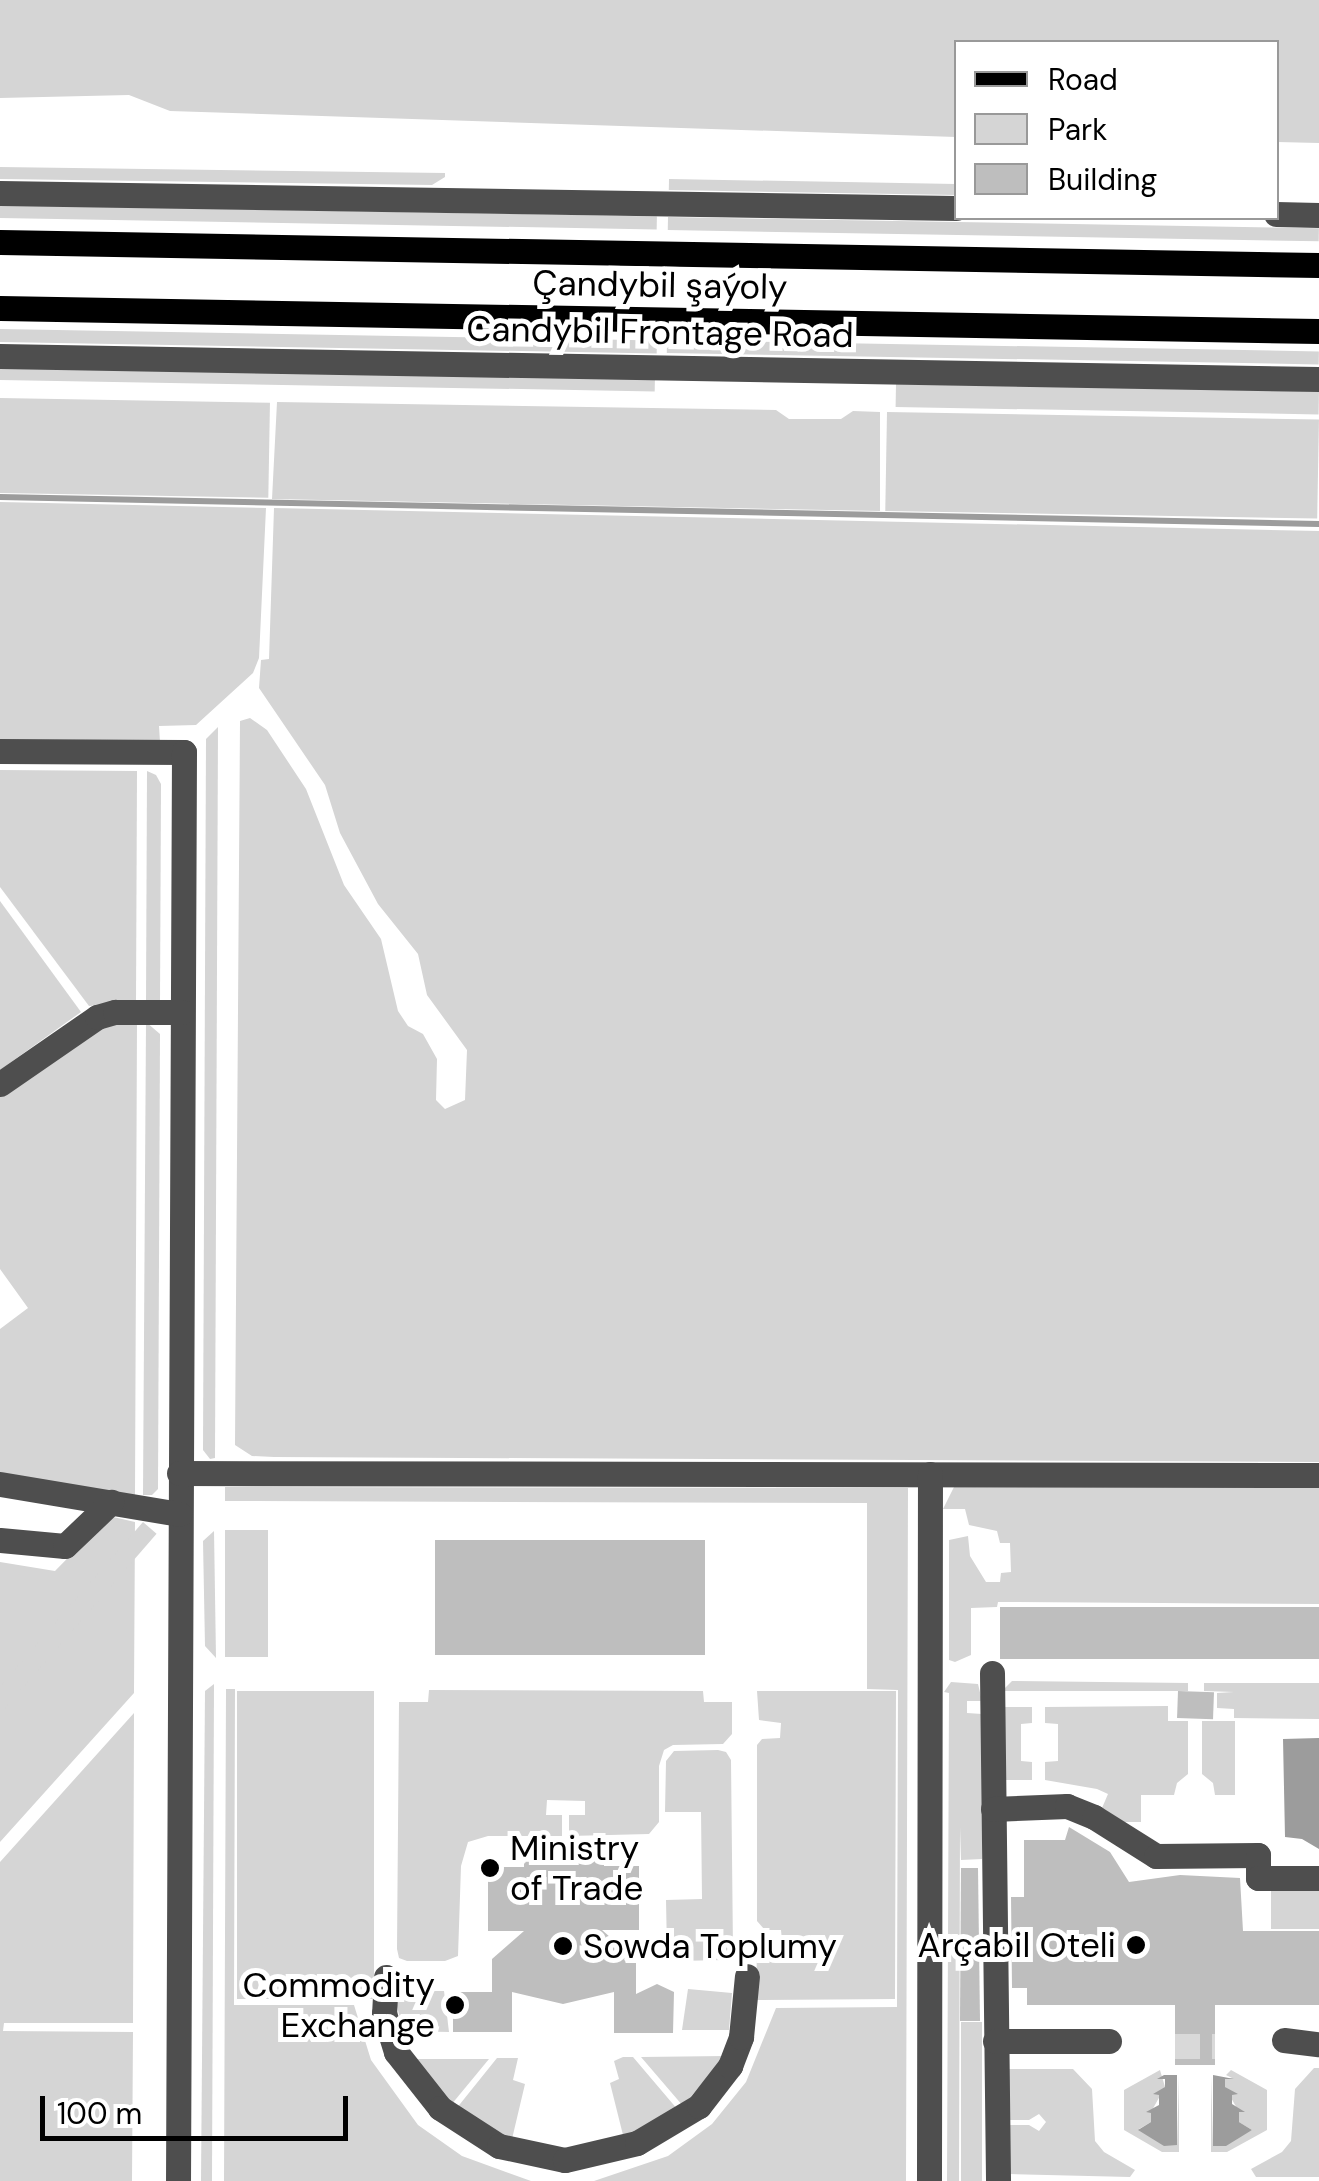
<!DOCTYPE html>
<html>
<head>
<meta charset="utf-8">
<style>
	body { margin:0 }
	#map { position:relative; width:1319px; height:2181px; overflow:hidden; background:#fff; font-family:"DM Sans",sans-serif }
	div>[style] { position:absolute }
	[style*='--x'] { left:calc(var(--x)*1px); top:calc(var(--y)*1px); width:calc(var(--w)*1px); rotate:calc(var(--a)*1deg) }
	.green>* { inset:0; background:#d5d5d5; transform-origin:0 0 }
	.water>* { inset:0; background:#9c9c9c }
	.stream>* { height:6px; margin:-3px; padding:0 3px; transform-origin:3px; border-radius:3px; background:#9c9c9c }
	.building>* { inset:0; background:#bebebe; transform-origin:0 0 }
	.minor-tunnel>* { height:25px; margin-top:-12.5px; transform-origin:0; background:repeating-linear-gradient(90deg,#d9d9d9 0 25px,transparent 0 37px) }
	.minor>* { height:25px; margin:-12.5px; padding:0 12.5px; transform-origin:12.5px; border-radius:12.5px; background:#4e4e4e }
	.major>* { height:25px; margin:-12.5px; padding:0 12.5px; transform-origin:12.5px; border-radius:12.5px; background:#000 }
	.dots>* { width:28px; height:28px; translate:-50% -50%; box-sizing:border-box; border:5px solid #fff; border-radius:50% }
	span { translate:-50% -50%; white-space:nowrap; text-align:center; line-height:1.15; -webkit-text-stroke:10px #fff; paint-order:stroke }
	.street-label { font-size:35px; color:#000 }
	.poi-label { font-size:35px; color:#000 }
	.left { translate:0 -50%; text-align:left }
	.right { translate:-100% -50%; text-align:right }
	.legend { position:absolute; left:954px; top:40px; width:325px; height:180px; box-sizing:border-box; background:#fff; border:2px solid #999; margin:0; padding:12px 18px; list-style:none; font-size:30px; color:#000 }
	.legend li { display:flex; align-items:center; gap:20px; height:50px }
	.legend b { width:50px; border:2px solid #999 }
	.scale { position:absolute; left:40px; top:2096px; width:308px; height:45px; box-sizing:border-box; border:5px solid #000; border-top:0; padding-left:12px; font-size:30px; line-height:35px; white-space:nowrap; color:#000; -webkit-text-stroke:8px #fff; paint-order:stroke }
</style>
</head>
<body>
<div id="map">
	<div class="green">
		<div style="clip-path:polygon(0 0,1319px 0,1319px 143px,1277px 142px,1276px 42px,956px 42px,956px 137px,170px 111px,129px 95px,0 98px)"></div>
		<div style="clip-path:polygon(0 167px,445px 173px,445px 177px,432px 185px,0 179px)"></div>
		<div style="left:669px;top:179px;width:287px;height:11px;rotate:1deg"></div>
		<div style="left:0;top:205px;width:657px;height:13px;rotate:1deg"></div>
		<div style="left:668px;top:217px;width:651px;height:13px;rotate:1deg"></div>
		<div style="left:0;top:329px;width:657px;height:13px;rotate:1deg"></div>
		<div style="left:667px;top:340px;width:652px;height:13px;rotate:1deg"></div>
		<div style="left:0;top:368px;width:655px;height:12px;rotate:1deg"></div>
		<div style="left:896px;top:384px;width:423px;height:23px;rotate:1deg"></div>
		<div style="left:0;top:398px;width:270px;height:95px;rotate:1deg"></div>
		<div style="clip-path:polygon(277px 402px,776px 410px,789px 419px,841px 419px,853px 411px,880px 412px,880px 511px,272px 499px)"></div>
		<div style="left:887px;top:412px;width:432px;height:99px;rotate:1deg"></div>
		<div style="clip-path:polygon(0 502px,266px 508px,259px 658px,253px 673px,196px 725px,159px 726px,160px 742px,0 741px)"></div>
		<div style="clip-path:polygon(274px 508px,1319px 531px,1319px 1462px,274px 1457px,252px 1456px,235px 1445px,240px 721px,250px 718px,267px 730px,306px 789px,344px 885px,381px 939px,398px 1011px,408px 1026px,423px 1034px,437px 1059px,436px 1100px,445px 1109px,465px 1100px,467px 1050px,427px 995px,418px 954px,378px 904px,340px 833px,325px 785px,259px 688px,261px 660px,269px 659px)"></div>
		<div style="clip-path:polygon(218px 727px,215px 1458px,210px 1459px,203px 1450px,206px 739px)"></div>
		<div style="clip-path:polygon(0 770px,137px 771px,136px 1002px,89px 1006px,0 887px)"></div>
		<div style="clip-path:polygon(147px 771px,156px 775px,161px 784px,160px 1002px,146px 1002px)"></div>
		<div style="clip-path:polygon(0 901px,81px 1012px,0 1070px)"></div>
		<div style="clip-path:polygon(137px 1022px,135px 1495px,0 1473px,0 1329px,28px 1308px,0 1269px,0 1096px,100px 1025px)"></div>
		<div style="clip-path:polygon(146px 1022px,160px 1034px,158px 1489px,152px 1495px,143px 1495px)"></div>
		<div style="clip-path:polygon(225px 1487px,908px 1488px,906px 2181px,594px 2181px,668px 2156px,712px 2124px,746px 2082px,776px 2008px,897px 2007px,898px 1690px,867px 1689px,867px 1503px,225px 1501px)"></div>
		<div style="clip-path:polygon(954px 1487px,1319px 1487px,1319px 1604px,998px 1602px,997px 1607px,971px 1608px,971px 1655px,955px 1662px,949px 1660px,949px 1540px,968px 1536px,970px 1556px,986px 1582px,1000px 1582px,1001px 1573px,1011px 1572px,1010px 1543px,1000px 1543px,997px 1531px,969px 1525px,965px 1509px,943px 1509px)"></div>
		<div style="clip-path:polygon(109px 1516px,135px 1522px,134px 1693px,0 1842px,0 1562px,55px 1571px)"></div>
		<div style="left:143px;top:1522px;width:18px;height:659px;rotate:41deg"></div>
		<div style="left:268px;top:1530px;width:127px;height:43px;rotate:90deg"></div>
		<div style="clip-path:polygon(214px 1531px,216px 1658px,205px 1646px,203px 1541px)"></div>
		<div style="clip-path:polygon(1012px 1681px,1188px 1683px,1188px 1691px,1002px 1691px)"></div>
		<div style="clip-path:polygon(951px 1682px,978px 1684px,982px 1701px,967px 1701px,967px 1713px,982px 1714px,982px 1859px,961px 1860px,960px 1827px,959px 2181px,947px 2181px,949px 1693px,944px 1692px)"></div>
		<div style="clip-path:polygon(1204px 1683px,1319px 1683px,1319px 1719px,1234px 1718px,1234px 1709px,1217px 1708px,1217px 1693px,1234px 1692px,1204px 1691px)"></div>
		<div style="clip-path:polygon(214px 1684px,212px 2181px,201px 2181px,205px 1691px)"></div>
		<div style="clip-path:polygon(226px 1689px,235px 1689px,234px 2005px,354px 2005px,371px 2060px,418px 2125px,462px 2156px,531px 2181px,224px 2181px)"></div>
		<div style="clip-path:polygon(429px 1690px,703px 1691px,704px 1702px,732px 1702px,732px 1734px,723px 1744px,673px 1745px,664px 1750px,659px 1766px,659px 1822px,649px 1834px,569px 1836px,569px 1815px,585px 1815px,585px 1801px,547px 1800px,546px 1815px,562px 1815px,562px 1836px,488px 1836px,468px 1842px,461px 1866px,458px 1956px,445px 1961px,407px 1961px,399px 1958px,397px 1949px,399px 1702px,428px 1702px)"></div>
		<div style="left:237px;top:1691px;width:137px;height:308px"></div>
		<div style="clip-path:polygon(757px 1691px,896px 1691px,895px 1999px,756px 2000px,757px 1947px,782px 1941px,781px 1930px,765px 1930px,757px 1921px,757px 1745px,762px 1739px,780px 1738px,781px 1723px,759px 1720px)"></div>
		<div style="clip-path:polygon(1168px 1706px,1168px 1721px,1188px 1721px,1188px 1774px,1177px 1783px,1174px 1795px,1141px 1795px,1141px 1822px,1124px 1822px,1102px 1808px,1108px 1794px,1097px 1789px,1045px 1780px,1045px 1762px,1058px 1761px,1058px 1724px,1045px 1723px,1045px 1707px)"></div>
		<div style="clip-path:polygon(1004px 1707px,1032px 1707px,1032px 1723px,1021px 1724px,1021px 1761px,1032px 1762px,1032px 1780px,1003px 1780px)"></div>
		<div style="clip-path:polygon(134px 1713px,133px 2023px,4px 2023px,3px 2031px,133px 2032px,132px 2181px,0 2181px,0 1862px)"></div>
		<div style="clip-path:polygon(1202px 1721px,1235px 1721px,1235px 1795px,1215px 1795px,1213px 1783px,1202px 1774px)"></div>
		<div style="clip-path:polygon(718px 1750px,726px 1752px,731px 1760px,733px 1951px,725px 1960px,676px 1961px,667px 1951px,666px 1900px,702px 1899px,701px 1812px,665px 1812px,666px 1761px,674px 1751px)"></div>
		<div style="left:1271px;top:1888px;width:48px;height:41px"></div>
		<div style="clip-path:polygon(688px 1989px,732px 1993px,729px 2030px,682px 2030px)"></div>
		<div style="clip-path:polygon(403px 1991px,444px 1991px,449px 2032px,403px 2031px,396px 2002px)"></div>
		<div style="left:961px;top:2022px;width:21px;height:159px"></div>
		<div style="clip-path:polygon(725px 2056px,683px 2106px,641px 2057px)"></div>
		<div style="clip-path:polygon(623px 2057px,633px 2057px,678px 2110px,624px 2139px,610px 2083px,619px 2079px,614px 2061px)"></div>
		<div style="clip-path:polygon(497px 2058px,518px 2058px,513px 2080px,525px 2084px,512px 2139px,456px 2109px)"></div>
		<div style="clip-path:polygon(413px 2059px,489px 2059px,451px 2105px)"></div>
		<div style="clip-path:polygon(1314px 2068px,1319px 2068px,1319px 2177px,1256px 2177px,1251px 2169px,1282px 2152px,1291px 2141px,1295px 2089px)"></div>
		<div style="clip-path:polygon(1006px 2069px,1073px 2069px,1092px 2089px,1095px 2141px,1104px 2152px,1135px 2170px,1130px 2177px,1009px 2174px,1005px 2125px,1029px 2125px,1039px 2131px,1046px 2122px,1039px 2114px,1029px 2120px,1006px 2120px)"></div>
		<div style="clip-path:polygon(1160px 2070px,1165px 2087px,1151px 2112px,1151px 2122px,1139px 2129px,1177px 2145px,1179px 2075px,1179px 2152px,1162px 2152px,1124px 2130px,1124px 2090px)"></div>
		<div style="clip-path:polygon(1231px 2070px,1267px 2090px,1267px 2130px,1227px 2152px,1211px 2152px,1211px 2075px,1213px 2145px,1252px 2130px,1239px 2122px,1239px 2112px,1225px 2087px,1225px 2079px,1232px 2078px,1226px 2075px)"></div>
	</div>
	<div class="water">
		<div style="clip-path:polygon(1319px 1738px,1319px 1849px,1302px 1839px,1285px 1837px,1283px 1739px)"></div>
		<div style="clip-path:polygon(1164px 2075px,1177px 2075px,1177px 2145px,1164px 2146px,1138px 2130px,1151px 2122px,1151px 2113px,1146px 2112px,1159px 2105px,1159px 2095px,1153px 2094px,1165px 2087px,1165px 2079px,1157px 2079px)"></div>
		<div style="clip-path:polygon(1213px 2075px,1234px 2079px,1225px 2079px,1225px 2087px,1238px 2094px,1232px 2095px,1232px 2104px,1245px 2112px,1239px 2112px,1239px 2122px,1252px 2130px,1226px 2146px,1213px 2146px)"></div>
	</div>
	<div class="stream">
		<div style="--x:0;--y:497;--w:1319;--a:1.17"></div>
	</div>
	<div class="building">
		<div style="left:705px;top:1540px;width:115px;height:270px;rotate:90deg"></div>
		<div style="left:1319px;top:1607px;width:52px;height:319px;rotate:90deg"></div>
		<div style="left:1178px;top:1691px;width:36px;height:27px;rotate:2deg"></div>
		<div style="clip-path:polygon(1069px 1827px,1110px 1852px,1129px 1882px,1180px 1875px,1240px 1878px,1243px 1931px,1319px 1931px,1319px 2005px,1215px 2005px,1215px 2065px,1175px 2065px,1175px 2005px,1027px 2005px,1027px 1988px,1012px 1988px,1011px 1897px,1024px 1897px,1024px 1840px,1065px 1840px)"></div>
		<div style="clip-path:polygon(524px 1860px,604px 1860px,604px 1866px,639px 1866px,639px 1930px,602px 1930px,636px 1960px,636px 1994px,657px 1984px,674px 1992px,673px 2033px,614px 2033px,614px 1992px,563px 2004px,512px 1992px,512px 2032px,453px 2032px,453px 1992px,492px 1992px,492px 1959px,524px 1931px,488px 1931px,488px 1867px,524px 1867px)"></div>
		<div style="clip-path:polygon(961px 1868px,978px 1868px,980px 2021px,960px 2021px)"></div>
	</div>
	<div class="minor-tunnel">
		<div style="--x:1175;--y:2046;--w:40;--a:0"></div>
	</div>
	<div class="minor">
		<div style="--x:0;--y:193;--w:956;--a:0.9"></div>
		<div style="--x:1276;--y:214;--w:43;--a:1.3"></div>
		<div style="--x:0;--y:356;--w:1319;--a:1"></div>
		<div style="--x:0;--y:751;--w:184;--a:0.3"></div>
		<div style="--x:184;--y:752;--w:1429;--a:90.24"></div>
		<div style="--x:0;--y:1084;--w:118;--a:-34.6"></div>
		<div style="--x:97;--y:1017;--w:19;--a:-16"></div>
		<div style="--x:115;--y:1012;--w:67;--a:0"></div>
		<div style="--x:179;--y:1473;--w:1140;--a:0.1"></div>
		<div style="--x:0;--y:1484;--w:182;--a:9.5"></div>
		<div style="--x:0;--y:1540;--w:65;--a:5.3"></div>
		<div style="--x:65;--y:1546;--w:64;--a:-43.7"></div>
		<div style="--x:992;--y:1673;--w:508;--a:89.32"></div>
		<div style="--x:993;--y:1809;--w:74;--a:-2.3"></div>
		<div style="--x:1067;--y:1806;--w:29;--a:22"></div>
		<div style="--x:1094;--y:1817;--w:73;--a:32.2"></div>
		<div style="--x:1156;--y:1856;--w:102;--a:-0.6"></div>
		<div style="--x:1258;--y:1855;--w:23;--a:90"></div>
		<div style="--x:1258;--y:1878;--w:61;--a:0"></div>
		<div style="--x:386;--y:1977;--w:36;--a:93"></div>
		<div style="--x:384;--y:2013;--w:41;--a:72.9"></div>
		<div style="--x:396;--y:2052;--w:71;--a:51.8"></div>
		<div style="--x:440;--y:2108;--w:70;--a:32.8"></div>
		<div style="--x:499;--y:2146;--w:67;--a:12"></div>
		<div style="--x:565;--y:2160;--w:74;--a:-13.3"></div>
		<div style="--x:637;--y:2143;--w:72;--a:-30.8"></div>
		<div style="--x:699;--y:2106;--w:51;--a:-52.2"></div>
		<div style="--x:730;--y:2066;--w:31;--a:-69"></div>
		<div style="--x:741;--y:2037;--w:61;--a:-84.4"></div>
		<div style="--x:1284;--y:2040;--w:35;--a:7"></div>
		<div style="--x:995;--y:2041;--w:114;--a:0"></div>
		<div style="--x:929;--y:2181;--w:707;--a:-89.92"></div>
	</div>
	<div class="major">
		<div style="--x:0;--y:242;--w:1319;--a:1"></div>
		<div style="--x:0;--y:308;--w:1319;--a:1"></div>
	</div>
	<div class="dots">
		<div style="left:490px;top:1868px;background:#000"></div>
		<div style="left:1136px;top:1945px;background:#000"></div>
		<div style="left:563px;top:1946px;background:#000"></div>
		<div style="left:455px;top:2005px;background:#000"></div>
	</div>
	<div class="street-label">
		<span style="left:660px;top:285px;rotate:1deg">Çandybil şaýoly</span>
		<span style="left:660px;top:332px;rotate:1deg">Candybil Frontage Road</span>
	</div>
	<div class="poi-label">
		<span class="left" style="left:510px;top:1868px">Ministry<br>of Trade</span>
		<span class="right" style="left:1116px;top:1945px">Arçabil Oteli</span>
		<span class="left" style="left:583px;top:1946px">Sowda Toplumy</span>
		<span class="right" style="left:435px;top:2005px">Commodity<br>Exchange</span>
	</div>
	<ul class="legend">
	<li><b style="height:12px;background:#000"></b>Road</li>
	<li><b style="height:28px;background:#d5d5d5"></b>Park</li>
	<li><b style="height:28px;background:#bebebe"></b>Building</li>
	</ul>
	<div class="scale">100 m</div>
</div>
</body>
</html>
